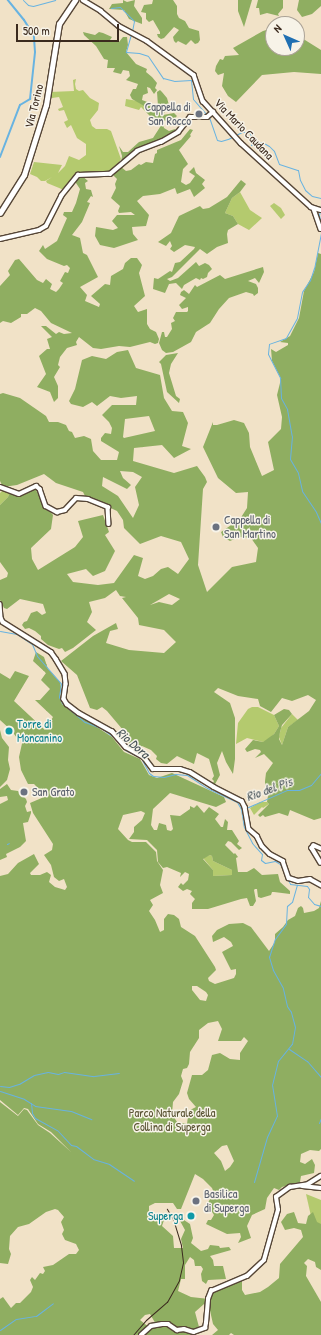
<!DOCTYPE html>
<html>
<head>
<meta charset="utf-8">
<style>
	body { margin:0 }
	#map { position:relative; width:321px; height:1335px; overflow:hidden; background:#f1e2c7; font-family:"Patrick Hand",sans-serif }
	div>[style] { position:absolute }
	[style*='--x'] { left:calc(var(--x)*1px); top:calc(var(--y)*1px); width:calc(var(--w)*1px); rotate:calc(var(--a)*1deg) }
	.green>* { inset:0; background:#b4ca6e }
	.forest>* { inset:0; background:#8fae61 }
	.stream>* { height:1px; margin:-0.5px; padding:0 0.5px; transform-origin:0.5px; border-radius:0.5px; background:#68b3e1 }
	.canal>* { height:2px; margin:-1px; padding:0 1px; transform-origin:1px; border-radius:1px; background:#68b3e1 }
	.roads { filter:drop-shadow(1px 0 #564637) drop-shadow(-1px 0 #564637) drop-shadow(0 1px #564637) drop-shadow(0 -1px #564637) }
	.secondary>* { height:3.5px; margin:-1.75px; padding:0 1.75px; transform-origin:1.75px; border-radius:1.75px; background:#fff }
	.primary>* { height:4.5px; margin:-2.25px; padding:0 2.25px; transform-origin:2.25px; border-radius:2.25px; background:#fff }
	.tram>* { height:1px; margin:-0.5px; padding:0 0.5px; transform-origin:0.5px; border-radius:0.5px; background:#3b2a1e }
	.dots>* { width:11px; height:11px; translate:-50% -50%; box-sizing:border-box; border:2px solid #f7f3e8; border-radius:50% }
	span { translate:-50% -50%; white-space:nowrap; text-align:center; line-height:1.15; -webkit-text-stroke:3px #f7f3e8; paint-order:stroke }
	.street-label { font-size:12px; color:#3b2a1e }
	.worship-label { font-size:12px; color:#5b616d }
	.right { translate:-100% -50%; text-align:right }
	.left { translate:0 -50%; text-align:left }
	.culture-label { font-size:12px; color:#0d838f }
	.park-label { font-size:12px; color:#595232 }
	.water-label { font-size:13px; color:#485358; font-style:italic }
	.north { position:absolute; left:265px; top:16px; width:40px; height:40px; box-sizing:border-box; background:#f7f3e8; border:1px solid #aca397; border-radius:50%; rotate:315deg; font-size:11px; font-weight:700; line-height:16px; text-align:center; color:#3b2a1e }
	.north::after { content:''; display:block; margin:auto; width:14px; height:18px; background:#1f6fb2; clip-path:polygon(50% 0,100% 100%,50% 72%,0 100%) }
	.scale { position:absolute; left:16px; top:24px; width:103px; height:18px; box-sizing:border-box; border:2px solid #3b2a1e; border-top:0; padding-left:5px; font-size:12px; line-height:14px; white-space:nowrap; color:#3b2a1e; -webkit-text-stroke:3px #f7f3e8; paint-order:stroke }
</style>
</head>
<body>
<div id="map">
	<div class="green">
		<div style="clip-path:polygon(76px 79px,75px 84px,76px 89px,79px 91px,83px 90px,90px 98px,99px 103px,98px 110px,90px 120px,92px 126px,96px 129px,107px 129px,111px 131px,121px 159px,115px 169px,108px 171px,108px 174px,74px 178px,64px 190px,47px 183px,46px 181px,52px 177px,45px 181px,41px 181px,37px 177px,30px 174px,34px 162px,62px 165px,58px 173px,65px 166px,69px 156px,79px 160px,86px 155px,86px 144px,77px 138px,71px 125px,67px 128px,64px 122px,68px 120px,64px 110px,59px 111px,58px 109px,63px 107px,59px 97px,52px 98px,49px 94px,50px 92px,74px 91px,73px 80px)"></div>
		<div style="clip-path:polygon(126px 99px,138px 101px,149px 109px,146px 112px,141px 107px,139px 110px,125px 106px)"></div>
		<div style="clip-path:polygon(240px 192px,250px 210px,262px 218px,249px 230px,238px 224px,233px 216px,225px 213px,232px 198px)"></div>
		<div style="clip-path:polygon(274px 203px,281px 208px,285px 215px,281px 219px,270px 206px)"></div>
		<div style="clip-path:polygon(4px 489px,10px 492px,8px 497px,0 505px,0 493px)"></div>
		<div style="clip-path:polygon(252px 707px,258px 707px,274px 715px,279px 726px,274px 734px,267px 741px,263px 742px,247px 738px,236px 744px,238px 723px,248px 709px)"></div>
		<div style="clip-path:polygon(292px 714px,298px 720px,288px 727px,282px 745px,279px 737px,281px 728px)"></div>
		<div style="clip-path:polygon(260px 802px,267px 802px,269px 804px,263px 808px,262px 807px,254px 815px,250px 808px)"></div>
		<div style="clip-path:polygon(210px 855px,212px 856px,213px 861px,232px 870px,232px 875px,213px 876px,213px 870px,203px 858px)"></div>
		<div style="clip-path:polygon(306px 1194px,321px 1200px,321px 1254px,313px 1225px)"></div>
	</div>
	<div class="forest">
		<div style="clip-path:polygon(123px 0,127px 2px,135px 0,134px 6px,142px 18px,142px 24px,129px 19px,124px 10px,109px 9px,112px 4px,123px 3px)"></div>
		<div style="clip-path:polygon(153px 0,173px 0,177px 6px,177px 14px,179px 18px,185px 21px,189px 28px,199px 31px,200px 40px,198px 43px,195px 44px,191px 40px,186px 45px,178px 41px,176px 43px,174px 41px,173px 37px,179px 30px,174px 27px,164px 38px,161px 39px,158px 37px,157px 34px,160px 34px,160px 32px,153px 20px,149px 22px,146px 19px,146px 13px,141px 12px,144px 5px,152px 4px)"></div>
		<div style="clip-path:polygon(238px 0,252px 0,244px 27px,238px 11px)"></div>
		<div style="clip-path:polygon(258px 0,283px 0,283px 8px,278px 14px,279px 16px,267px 13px,260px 15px,259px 8px,256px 8px)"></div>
		<div style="clip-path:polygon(299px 0,321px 0,321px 6px,312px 14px,302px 17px,297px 10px)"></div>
		<div style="clip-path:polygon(273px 28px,273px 48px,297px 48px,297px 35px,321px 50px,321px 74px,294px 72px,262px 75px,236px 102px,228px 96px,222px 86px,224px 73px,218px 75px,215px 71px,216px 66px,220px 59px,223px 60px,225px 56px,239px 55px,233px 48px,263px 31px)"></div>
		<div style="clip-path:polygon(83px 32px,95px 35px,99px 32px,103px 33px,112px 37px,110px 40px,112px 42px,119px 42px,123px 37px,127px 37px,128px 45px,126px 52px,136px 64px,147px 69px,146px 72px,152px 77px,157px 83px,155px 88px,157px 90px,154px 94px,150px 88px,147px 87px,148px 93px,143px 95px,142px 100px,158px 106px,157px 92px,160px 90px,162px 92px,167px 98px,169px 105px,163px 115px,174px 113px,177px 116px,175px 118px,176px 125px,171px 120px,162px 121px,164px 128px,169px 131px,175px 129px,174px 134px,152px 145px,143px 147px,121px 163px,122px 156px,119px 146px,123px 152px,128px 152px,139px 142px,153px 138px,162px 124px,156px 118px,152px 118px,146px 112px,149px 109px,146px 107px,132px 99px,130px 95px,133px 89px,136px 89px,138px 84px,126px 80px,130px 76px,129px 71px,123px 70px,121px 74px,113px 72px,115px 68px,107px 68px,108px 60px,104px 59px,96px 46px,84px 35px)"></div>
		<div style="clip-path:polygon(190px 129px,193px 130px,190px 135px,191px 136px,179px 150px,188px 164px,183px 169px,181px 182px,186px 185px,190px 183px,195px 176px,189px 172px,194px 167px,196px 173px,205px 180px,202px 184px,205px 188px,194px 197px,190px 189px,177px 194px,175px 188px,160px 194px,143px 196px,137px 201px,149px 215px,146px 226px,132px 227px,133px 234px,138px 240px,114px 248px,100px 245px,95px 236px,96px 227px,113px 230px,118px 228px,112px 221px,117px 215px,135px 215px,131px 212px,119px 213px,118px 211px,120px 206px,111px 198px,116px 188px,115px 184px,117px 179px,113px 175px,115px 172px,121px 167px,126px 171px,131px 170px,139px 164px,141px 165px,146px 162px,153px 163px,155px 154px,157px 153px,157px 150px,181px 140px)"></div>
		<div style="clip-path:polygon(81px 175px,88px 181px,85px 183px,86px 189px,91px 190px,93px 197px,91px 196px,87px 202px,90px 203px,82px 222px,72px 235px,80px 238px,83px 253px,87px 255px,98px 277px,80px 287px,87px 295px,85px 301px,99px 307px,100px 304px,91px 296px,105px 284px,110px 285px,111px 276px,123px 269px,125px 263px,131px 258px,137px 258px,142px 265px,139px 273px,145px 296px,134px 306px,138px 312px,147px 309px,147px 324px,150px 329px,156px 332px,159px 339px,158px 343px,155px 344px,150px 342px,130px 347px,119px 346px,101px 349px,93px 348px,79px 337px,76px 342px,77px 345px,67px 348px,60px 357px,58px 365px,60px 367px,54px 377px,58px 386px,58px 398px,54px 402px,50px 392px,37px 387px,46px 374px,39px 356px,47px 349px,50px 349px,47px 339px,52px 337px,41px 326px,46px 326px,56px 334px,59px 332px,64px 334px,72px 333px,51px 323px,41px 311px,35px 308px,27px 314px,21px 314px,21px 317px,11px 323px,3px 321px,0 323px,0 286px,10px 275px,8px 271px,15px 260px,19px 259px,37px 280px,43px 283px,46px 279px,52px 284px,50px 289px,56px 292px,59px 289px,63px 283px,60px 281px,65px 272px,68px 273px,70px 268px,67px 265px,64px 266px,47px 259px,39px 251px,43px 245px,45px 249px,57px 241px,67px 218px,63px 215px,64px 212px,72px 212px,76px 203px,80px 189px,74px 180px)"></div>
		<div style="clip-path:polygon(241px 180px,246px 184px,240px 192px,232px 198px,225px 213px,233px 216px,238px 224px,228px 230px,227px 234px,228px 243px,217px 247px,207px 254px,200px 249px,172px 277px,167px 279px,170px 281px,178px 278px,196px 262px,199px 266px,205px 263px,209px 265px,212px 269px,208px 273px,207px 277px,203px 279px,201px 278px,200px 280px,196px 278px,184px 285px,182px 289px,176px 283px,169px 284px,165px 293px,153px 289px,154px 278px,158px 279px,170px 271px,172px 272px,175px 263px,180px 262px,194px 249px,195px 247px,185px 245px,174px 252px,170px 249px,172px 246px,170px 241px,166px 246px,158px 242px,171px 233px,179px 216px,200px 206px,203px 209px,209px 208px,227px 197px)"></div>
		<div style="clip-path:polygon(evenodd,318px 253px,321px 254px,321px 818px,314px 820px,290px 810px,288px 816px,279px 813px,265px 817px,263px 815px,260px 817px,258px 815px,269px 804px,267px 802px,269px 789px,265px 784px,265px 781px,266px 773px,273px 763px,264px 754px,255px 758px,261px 752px,260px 750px,255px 749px,247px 752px,245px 749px,253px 740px,263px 742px,274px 734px,279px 726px,274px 715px,284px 709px,289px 710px,292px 714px,282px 725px,280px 732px,279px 739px,282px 745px,288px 727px,309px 711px,316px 700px,308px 695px,292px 701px,282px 698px,271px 712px,260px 706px,258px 699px,238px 696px,218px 688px,214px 692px,230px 703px,235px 718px,235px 759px,233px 774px,226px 762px,222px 751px,217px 763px,220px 775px,214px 786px,212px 785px,214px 781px,212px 779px,214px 776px,209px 759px,197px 753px,194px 764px,177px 756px,167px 764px,161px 763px,156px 759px,157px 756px,151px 750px,142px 746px,138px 750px,129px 743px,123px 730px,107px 711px,102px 707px,97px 710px,90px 708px,77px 675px,61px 661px,93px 636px,116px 623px,118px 629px,110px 631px,106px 643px,129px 650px,164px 653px,176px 642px,164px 630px,139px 625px,138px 618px,122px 598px,126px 597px,120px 596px,116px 590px,105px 598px,89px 602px,92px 612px,87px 622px,96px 630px,73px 648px,65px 652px,62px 648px,59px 649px,48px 645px,41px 639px,41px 636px,35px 631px,29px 628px,25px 629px,22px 625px,24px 622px,27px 621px,31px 613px,37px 611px,42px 615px,46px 613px,43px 604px,20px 599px,7px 609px,4px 608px,0 600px,0 580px,7px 577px,8px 573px,0 562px,0 505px,8px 497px,10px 492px,17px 494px,34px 487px,47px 508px,53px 515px,51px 529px,31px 548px,32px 559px,38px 570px,75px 547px,83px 537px,78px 521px,103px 515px,109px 532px,105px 535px,115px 551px,105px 571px,93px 576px,86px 569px,67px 574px,73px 582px,98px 585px,114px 583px,134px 555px,143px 558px,138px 576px,145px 579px,153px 576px,161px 569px,168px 567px,178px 574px,189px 559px,181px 542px,161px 536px,140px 544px,124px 528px,123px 520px,117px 511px,85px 496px,83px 492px,56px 483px,44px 474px,17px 485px,3px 487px,0 481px,0 394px,3px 393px,20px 398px,46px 416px,49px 422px,58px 422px,66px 425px,69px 431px,72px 432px,75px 438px,84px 436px,91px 439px,93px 451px,101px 460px,117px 460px,119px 452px,101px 441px,101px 438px,105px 433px,111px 434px,112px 428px,109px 422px,102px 415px,112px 405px,136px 405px,137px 396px,121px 398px,110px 396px,97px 406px,92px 402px,83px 407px,71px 404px,69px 401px,75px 389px,82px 360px,92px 356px,106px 359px,117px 352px,128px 350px,136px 368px,160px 375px,164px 398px,172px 411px,183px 412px,188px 423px,182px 446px,191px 449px,174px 458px,162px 445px,134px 448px,133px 461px,174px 473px,197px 466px,205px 477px,207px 482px,203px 489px,198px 565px,207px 592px,232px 567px,256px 562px,258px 548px,251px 538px,239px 537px,230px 541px,223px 537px,221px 532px,240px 519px,247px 508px,248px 492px,236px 493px,218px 478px,203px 447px,213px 422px,213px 425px,217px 425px,234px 420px,244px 423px,249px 433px,250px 447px,262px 476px,274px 470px,268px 442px,281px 429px,282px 417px,277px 395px,281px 379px,272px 361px,271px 349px,276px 352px,288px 345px,288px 343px,280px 342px,290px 336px,299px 318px,304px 291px,314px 272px,318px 253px,149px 416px,155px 431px,124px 438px,123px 437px,125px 419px,149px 416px,318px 253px,120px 471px,133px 472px,142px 477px,135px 487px,139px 505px,133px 518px,118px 496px,102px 486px,103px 477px,127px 489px,131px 485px,123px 478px,120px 471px,318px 253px,169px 594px,180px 599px,172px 605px,159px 602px,150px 605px,169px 594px)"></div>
		<div style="clip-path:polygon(263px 267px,264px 272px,259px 283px,255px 278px,248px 281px,256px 284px,258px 288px,258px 293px,254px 296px,253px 294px,246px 292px,229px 298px,219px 309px,210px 323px,196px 332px,191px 342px,173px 352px,166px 353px,162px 350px,159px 343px,162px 332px,164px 332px,165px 337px,167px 337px,172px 329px,171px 323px,175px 321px,173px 318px,176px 312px,187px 312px,188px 311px,188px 307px,182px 309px,179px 305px,186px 298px,180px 295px,181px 292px,184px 290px,189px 294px,195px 285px,197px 287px,220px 275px,225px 279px)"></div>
		<div style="clip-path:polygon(178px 353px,171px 364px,169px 373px,176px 396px,180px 399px,179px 403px,167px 392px,161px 364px,159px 362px,166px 355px)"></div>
		<div style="clip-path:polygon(evenodd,36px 652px,44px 657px,48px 669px,60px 682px,61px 687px,60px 698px,62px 704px,112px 737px,124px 752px,140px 759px,149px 775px,157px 778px,172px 773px,224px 797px,226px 802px,216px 807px,170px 793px,153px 809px,151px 825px,154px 830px,157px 830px,159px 823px,166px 825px,167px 830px,171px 831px,173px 829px,170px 815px,180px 816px,190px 809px,190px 806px,194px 808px,197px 805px,204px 813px,209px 807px,219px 814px,215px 819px,221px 827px,223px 827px,225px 819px,228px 822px,227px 830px,232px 830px,239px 841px,237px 844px,242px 848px,239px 850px,231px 842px,228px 841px,225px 845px,234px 854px,235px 853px,238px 857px,236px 858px,238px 872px,247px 872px,254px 868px,262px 875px,278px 874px,280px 882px,290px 891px,290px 894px,274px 892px,272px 892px,271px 895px,261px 898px,258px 897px,257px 889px,255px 889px,254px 890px,256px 901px,253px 906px,250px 906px,247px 898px,241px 899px,208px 909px,192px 909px,192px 903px,195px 899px,190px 894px,192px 891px,187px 889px,183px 891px,178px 887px,181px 883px,183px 885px,188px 880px,189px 874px,185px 872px,180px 877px,181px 873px,167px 867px,163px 868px,158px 862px,157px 850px,147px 840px,129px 839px,134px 832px,134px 827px,142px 820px,145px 813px,141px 811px,123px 815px,118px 829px,128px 840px,132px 842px,146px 842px,156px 852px,157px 861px,163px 870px,160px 885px,163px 893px,150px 900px,153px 905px,149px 911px,155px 920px,160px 932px,164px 930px,164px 919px,168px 914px,174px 915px,179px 919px,181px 927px,195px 936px,215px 967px,216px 970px,208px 978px,209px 981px,215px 984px,234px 978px,236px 974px,236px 969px,231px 970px,222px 952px,233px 946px,231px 942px,224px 937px,213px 942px,212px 936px,217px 930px,229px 924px,243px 923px,251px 927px,269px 951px,275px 942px,275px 934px,283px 927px,288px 920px,295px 916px,298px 908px,301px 906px,303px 908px,304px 913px,314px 911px,319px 908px,321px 901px,321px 1149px,319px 1151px,310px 1150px,301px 1154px,300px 1162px,305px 1164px,312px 1159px,315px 1165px,314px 1173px,301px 1176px,300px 1182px,282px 1187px,279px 1190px,274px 1188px,267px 1198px,265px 1209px,252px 1215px,247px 1226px,251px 1238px,238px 1243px,241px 1237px,240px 1233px,227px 1234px,206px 1224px,208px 1220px,211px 1220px,214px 1215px,207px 1204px,214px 1193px,212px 1188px,203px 1179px,195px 1174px,181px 1209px,177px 1209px,173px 1203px,155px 1203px,149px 1206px,149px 1212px,155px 1214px,164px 1220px,162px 1226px,173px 1236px,174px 1248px,183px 1248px,181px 1239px,185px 1230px,179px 1219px,181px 1218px,190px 1224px,193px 1238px,191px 1243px,201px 1251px,208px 1249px,210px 1245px,219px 1246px,220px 1248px,229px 1247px,231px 1250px,210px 1256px,213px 1260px,214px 1266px,223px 1266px,226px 1279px,208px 1280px,206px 1284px,202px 1281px,201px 1274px,203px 1269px,201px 1266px,195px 1266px,194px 1260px,190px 1257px,185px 1265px,185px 1279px,181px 1279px,178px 1291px,191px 1297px,209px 1299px,213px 1291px,242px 1279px,242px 1290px,245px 1295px,260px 1292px,268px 1287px,279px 1278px,280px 1264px,303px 1237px,301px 1230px,294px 1228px,285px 1230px,281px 1222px,287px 1214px,294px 1212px,298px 1223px,306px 1224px,308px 1216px,313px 1212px,317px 1222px,321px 1224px,321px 1270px,316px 1267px,315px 1262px,308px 1259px,304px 1263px,307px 1266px,306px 1276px,321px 1302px,321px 1335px,234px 1335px,231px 1333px,229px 1335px,212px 1335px,218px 1330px,213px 1324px,209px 1306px,204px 1304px,195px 1312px,199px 1327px,194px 1329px,192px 1335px,0 1335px,0 1299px,3px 1297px,11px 1308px,16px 1303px,20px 1303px,31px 1292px,33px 1287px,30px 1280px,32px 1277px,35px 1280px,40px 1273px,43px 1274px,45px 1271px,43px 1267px,53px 1265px,69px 1254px,76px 1254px,79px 1250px,76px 1244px,65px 1240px,62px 1234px,64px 1230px,61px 1222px,64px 1217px,58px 1210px,55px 1209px,46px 1212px,29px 1224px,18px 1227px,10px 1236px,9px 1249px,11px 1254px,8px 1264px,0 1263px,0 1102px,18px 1116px,24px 1109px,27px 1110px,38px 1125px,50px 1133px,71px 1152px,51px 1132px,38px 1124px,28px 1109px,24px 1108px,18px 1115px,0 1100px,0 876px,8px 874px,18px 863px,34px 854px,39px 864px,30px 873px,31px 875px,40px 875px,47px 872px,51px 875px,49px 882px,55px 887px,65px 890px,67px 887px,64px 879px,59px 881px,54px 877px,51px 865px,44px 855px,52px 850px,53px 844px,33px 813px,30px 803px,44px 797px,40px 790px,34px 784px,28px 784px,21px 770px,19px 757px,23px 739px,17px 738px,11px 730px,0 720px,0 673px,10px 679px,15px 671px,29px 676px,14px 701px,45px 730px,53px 717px,35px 700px,40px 700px,50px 689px,41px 680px,46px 673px,33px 661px,36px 652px,210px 855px,212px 856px,213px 861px,232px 870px,232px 875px,213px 876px,213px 870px,203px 859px,210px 855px,36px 652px,192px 986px,197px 986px,206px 992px,208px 995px,206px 1001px,200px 1000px,192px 990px,192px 986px,36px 652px,218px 1021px,222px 1029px,218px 1041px,241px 1041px,244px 1037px,248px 1041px,240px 1053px,240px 1060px,230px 1059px,220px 1053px,212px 1055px,208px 1070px,202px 1075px,192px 1075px,187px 1093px,189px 1099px,196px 1107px,186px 1112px,188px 1116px,187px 1124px,177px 1122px,172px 1114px,173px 1102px,179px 1094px,183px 1081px,181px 1076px,183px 1069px,187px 1068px,189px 1064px,190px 1052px,199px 1038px,199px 1030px,208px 1023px,218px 1021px,36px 652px,227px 1145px,234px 1161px,230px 1167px,225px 1171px,221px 1161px,214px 1153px,222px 1146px,227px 1145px,36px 652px,150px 1314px,157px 1326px,150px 1328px,140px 1320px,145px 1315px,150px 1314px)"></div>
		<div style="clip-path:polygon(0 730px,2px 738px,9px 747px,8px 760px,10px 769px,7px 780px,0 787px)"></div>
		<div style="clip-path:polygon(7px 784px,11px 790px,18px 791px,26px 799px,27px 802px,25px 806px,27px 812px,31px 811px,31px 813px,28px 822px,23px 823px,26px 841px,20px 847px,6px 854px,7px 857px,0 860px,0 804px,8px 800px,7px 796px,0 797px,0 789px)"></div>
	</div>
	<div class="stream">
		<div style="--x:23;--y:0;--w:7;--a:45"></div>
		<div style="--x:28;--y:5;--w:5;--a:11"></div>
		<div style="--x:33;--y:6;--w:23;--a:-15"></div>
		<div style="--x:111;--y:8;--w:9;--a:-6"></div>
		<div style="--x:120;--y:7;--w:20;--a:45"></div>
		<div style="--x:134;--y:21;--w:10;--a:101"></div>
		<div style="--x:131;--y:34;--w:19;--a:106"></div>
		<div style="--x:126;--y:52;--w:13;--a:4"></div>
		<div style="--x:139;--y:53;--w:9;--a:18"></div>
		<div style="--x:148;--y:56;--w:27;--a:56"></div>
		<div style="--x:163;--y:78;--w:11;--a:15"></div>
		<div style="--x:174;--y:81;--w:17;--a:-3"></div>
		<div style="--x:191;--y:80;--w:19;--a:84"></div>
		<div style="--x:193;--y:99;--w:21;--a:49"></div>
		<div style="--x:209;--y:117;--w:24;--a:71"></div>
		<div style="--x:217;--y:140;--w:4;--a:14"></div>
		<div style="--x:221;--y:141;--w:7;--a:-16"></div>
		<div style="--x:228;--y:139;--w:16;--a:-27"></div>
		<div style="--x:242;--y:132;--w:7;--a:0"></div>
		<div style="--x:249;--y:132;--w:6;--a:59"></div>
		<div style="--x:252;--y:137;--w:8;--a:97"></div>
		<div style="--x:251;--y:145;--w:11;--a:-15"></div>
		<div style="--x:262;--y:142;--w:8;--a:30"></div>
		<div style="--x:269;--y:146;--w:7;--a:45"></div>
		<div style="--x:274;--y:151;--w:14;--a:69"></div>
		<div style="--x:279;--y:164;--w:20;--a:18"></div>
		<div style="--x:298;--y:170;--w:10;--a:79"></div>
		<div style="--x:300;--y:180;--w:11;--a:63"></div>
		<div style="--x:305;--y:190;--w:9;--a:41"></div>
		<div style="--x:312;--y:196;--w:9;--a:13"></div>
		<div style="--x:321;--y:198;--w:2;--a:90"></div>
		<div style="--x:321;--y:205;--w:10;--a:101"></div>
		<div style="--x:319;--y:215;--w:9;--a:77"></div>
		<div style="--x:321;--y:233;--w:36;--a:101"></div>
		<div style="--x:314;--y:268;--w:13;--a:108"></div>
		<div style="--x:310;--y:280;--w:14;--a:124"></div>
		<div style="--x:302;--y:292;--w:26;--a:101"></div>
		<div style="--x:297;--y:318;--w:23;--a:119"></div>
		<div style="--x:286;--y:338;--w:18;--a:161"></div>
		<div style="--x:269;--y:344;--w:10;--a:96"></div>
		<div style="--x:268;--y:354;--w:27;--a:63"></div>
		<div style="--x:280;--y:378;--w:20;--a:87"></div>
		<div style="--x:281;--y:398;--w:13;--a:61"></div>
		<div style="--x:287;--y:409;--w:27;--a:80"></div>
		<div style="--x:292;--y:436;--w:23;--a:95"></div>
		<div style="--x:290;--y:459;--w:16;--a:60"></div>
		<div style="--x:298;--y:473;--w:18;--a:77"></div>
		<div style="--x:302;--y:491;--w:25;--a:56"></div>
		<div style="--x:316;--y:512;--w:12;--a:66"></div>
		<div style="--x:0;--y:631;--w:17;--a:10"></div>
		<div style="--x:17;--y:634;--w:18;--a:34"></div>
		<div style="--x:32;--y:644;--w:13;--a:67"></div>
		<div style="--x:37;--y:656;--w:37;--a:49"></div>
		<div style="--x:61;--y:684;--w:13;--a:99"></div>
		<div style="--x:59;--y:697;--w:7;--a:63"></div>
		<div style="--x:62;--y:703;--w:30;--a:40"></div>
		<div style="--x:85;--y:722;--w:17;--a:21"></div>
		<div style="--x:101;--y:728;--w:19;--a:36"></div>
		<div style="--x:120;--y:742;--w:9;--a:58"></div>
		<div style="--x:125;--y:750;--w:18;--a:27"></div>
		<div style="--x:141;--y:758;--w:17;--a:62"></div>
		<div style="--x:149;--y:773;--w:5;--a:37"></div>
		<div style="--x:153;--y:776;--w:11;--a:5"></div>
		<div style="--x:164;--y:777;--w:11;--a:-15"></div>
		<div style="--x:175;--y:774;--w:12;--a:5"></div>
		<div style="--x:187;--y:775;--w:24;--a:33"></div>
		<div style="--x:207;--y:788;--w:33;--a:25"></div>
		<div style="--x:237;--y:802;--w:8;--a:60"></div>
		<div style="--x:241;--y:809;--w:18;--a:81"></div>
		<div style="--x:244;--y:827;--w:18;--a:63"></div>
		<div style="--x:252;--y:843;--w:15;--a:48"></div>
		<div style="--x:262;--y:854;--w:6;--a:99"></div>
		<div style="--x:261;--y:860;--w:5;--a:37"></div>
		<div style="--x:265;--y:863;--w:10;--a:-11"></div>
		<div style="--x:275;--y:861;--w:6;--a:31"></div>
		<div style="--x:280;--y:864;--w:22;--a:63"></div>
		<div style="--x:290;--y:884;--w:17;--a:7"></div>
		<div style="--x:307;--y:886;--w:4;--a:56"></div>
		<div style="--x:309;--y:889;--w:8;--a:97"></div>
		<div style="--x:308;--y:897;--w:9;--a:49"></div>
		<div style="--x:314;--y:904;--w:7;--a:16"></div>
		<div style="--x:246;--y:808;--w:45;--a:-23.7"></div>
		<div style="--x:287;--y:790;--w:12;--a:0"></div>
		<div style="--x:299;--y:790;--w:13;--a:-23"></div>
		<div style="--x:311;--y:785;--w:16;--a:-50"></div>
		<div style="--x:7;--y:844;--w:2;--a:-27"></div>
		<div style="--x:289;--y:1049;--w:22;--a:34"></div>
		<div style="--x:307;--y:1061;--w:21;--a:49"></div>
		<div style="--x:0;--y:1086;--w:9;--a:6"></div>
		<div style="--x:9;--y:1087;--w:10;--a:-17"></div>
		<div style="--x:19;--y:1084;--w:17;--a:-31"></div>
		<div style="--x:34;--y:1075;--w:14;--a:-12"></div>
		<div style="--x:48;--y:1072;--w:10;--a:11"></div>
		<div style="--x:58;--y:1074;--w:6;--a:-18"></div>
		<div style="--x:64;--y:1072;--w:30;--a:8"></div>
		<div style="--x:94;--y:1076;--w:25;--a:-7"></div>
		<div style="--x:0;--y:1091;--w:25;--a:18"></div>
		<div style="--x:24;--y:1099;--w:13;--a:32"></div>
		<div style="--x:35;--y:1106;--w:36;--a:8"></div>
		<div style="--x:71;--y:1111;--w:22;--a:22"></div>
		<div style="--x:31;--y:1103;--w:10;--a:84"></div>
		<div style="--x:32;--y:1113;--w:6;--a:59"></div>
		<div style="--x:35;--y:1118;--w:26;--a:29"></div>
		<div style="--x:58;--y:1131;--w:19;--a:47"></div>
		<div style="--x:71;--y:1145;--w:5;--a:11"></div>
		<div style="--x:76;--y:1146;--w:21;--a:37"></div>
		<div style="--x:93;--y:1159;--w:17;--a:17"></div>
		<div style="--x:109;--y:1164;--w:30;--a:34"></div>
		<div style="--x:319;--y:1123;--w:5;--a:-68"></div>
		<div style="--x:254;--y:1182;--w:47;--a:-73.9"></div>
		<div style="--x:267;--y:1137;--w:23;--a:-65"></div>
		<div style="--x:277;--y:1116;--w:31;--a:-99"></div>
		<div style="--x:272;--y:1085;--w:25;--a:-76"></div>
		<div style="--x:278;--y:1061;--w:22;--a:-51"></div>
		<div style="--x:292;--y:1044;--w:17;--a:-80"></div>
		<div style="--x:295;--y:1027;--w:16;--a:-105"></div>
		<div style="--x:291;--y:1012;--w:7;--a:-124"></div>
		<div style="--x:287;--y:1006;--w:18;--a:-103"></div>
		<div style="--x:283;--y:988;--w:21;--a:-119"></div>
		<div style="--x:273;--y:970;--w:14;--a:-107"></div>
		<div style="--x:269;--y:957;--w:19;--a:-72"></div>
		<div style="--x:275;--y:939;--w:19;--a:-54"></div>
		<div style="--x:286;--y:924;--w:18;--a:-87"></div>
		<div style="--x:287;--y:906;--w:6;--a:-39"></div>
		<div style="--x:292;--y:902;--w:18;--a:-74"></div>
		<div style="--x:0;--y:1330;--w:19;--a:-35"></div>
		<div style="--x:16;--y:1319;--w:20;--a:-9"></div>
		<div style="--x:36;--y:1316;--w:21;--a:-37"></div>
	</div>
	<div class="canal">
		<div style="--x:0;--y:157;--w:56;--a:-69"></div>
		<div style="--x:20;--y:105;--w:12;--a:-31"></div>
		<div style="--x:30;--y:99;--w:47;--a:-83.9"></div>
		<div style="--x:35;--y:52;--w:16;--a:-94"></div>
		<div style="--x:34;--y:36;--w:19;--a:-122"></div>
		<div style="--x:24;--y:20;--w:26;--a:-129"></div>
	</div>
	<div class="roads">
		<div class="secondary">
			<div style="--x:83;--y:0;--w:21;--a:31"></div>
			<div style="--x:101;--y:11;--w:23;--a:40"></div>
			<div style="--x:119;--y:26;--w:32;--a:28"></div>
			<div style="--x:147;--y:41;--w:58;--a:35.9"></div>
			<div style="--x:194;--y:75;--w:28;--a:71"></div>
			<div style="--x:203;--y:101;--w:57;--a:47.9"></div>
			<div style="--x:241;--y:143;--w:95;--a:42.4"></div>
			<div style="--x:311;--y:207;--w:10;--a:17"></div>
			<div style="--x:314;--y:209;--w:21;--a:71"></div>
			<div style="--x:0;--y:239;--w:40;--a:-13"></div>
			<div style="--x:39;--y:230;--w:8;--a:-30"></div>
			<div style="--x:46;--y:226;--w:34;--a:-63"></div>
			<div style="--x:61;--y:196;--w:27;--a:-51"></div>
			<div style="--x:78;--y:175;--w:32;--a:-2"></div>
			<div style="--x:110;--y:174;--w:35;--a:-40"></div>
			<div style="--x:137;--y:151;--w:26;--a:-21"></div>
			<div style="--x:161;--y:142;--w:20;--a:-30"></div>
			<div style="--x:178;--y:132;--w:19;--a:-51"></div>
			<div style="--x:190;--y:117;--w:17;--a:0"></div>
			<div style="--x:207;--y:117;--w:8;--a:-40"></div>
			<div style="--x:0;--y:487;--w:20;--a:20"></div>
			<div style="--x:19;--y:494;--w:19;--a:-25"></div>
			<div style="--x:36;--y:486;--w:5;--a:37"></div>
			<div style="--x:40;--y:489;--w:18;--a:71"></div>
			<div style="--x:46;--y:506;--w:13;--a:29"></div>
			<div style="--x:57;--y:512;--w:8;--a:-14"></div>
			<div style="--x:65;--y:510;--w:16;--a:-47"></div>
			<div style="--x:76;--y:498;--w:12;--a:5"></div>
			<div style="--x:88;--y:499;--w:22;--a:22"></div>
			<div style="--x:108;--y:507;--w:17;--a:87"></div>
			<div style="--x:0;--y:604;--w:14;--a:86"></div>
			<div style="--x:1;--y:618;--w:4;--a:63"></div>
			<div style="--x:3;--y:622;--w:57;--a:32"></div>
			<div style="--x:51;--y:652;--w:9;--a:54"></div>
			<div style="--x:56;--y:659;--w:17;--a:59"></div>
			<div style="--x:65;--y:674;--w:10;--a:84"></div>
			<div style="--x:66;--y:684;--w:15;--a:98"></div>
			<div style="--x:64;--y:699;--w:6;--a:59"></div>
			<div style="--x:67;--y:704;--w:15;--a:37"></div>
			<div style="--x:79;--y:713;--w:38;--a:29"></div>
			<div style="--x:112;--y:731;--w:21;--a:49"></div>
			<div style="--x:126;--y:747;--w:21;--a:29"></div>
			<div style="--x:144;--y:757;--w:15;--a:53"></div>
			<div style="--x:153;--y:769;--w:27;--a:0"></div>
			<div style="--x:180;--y:769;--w:10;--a:17"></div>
			<div style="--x:190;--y:772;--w:28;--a:32"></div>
			<div style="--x:214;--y:787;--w:31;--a:27"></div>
			<div style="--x:242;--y:801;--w:7;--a:63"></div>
			<div style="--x:245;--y:807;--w:22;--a:80"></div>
			<div style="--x:249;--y:829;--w:11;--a:41"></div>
			<div style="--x:257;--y:836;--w:11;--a:63"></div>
			<div style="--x:262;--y:846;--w:11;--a:45"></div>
			<div style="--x:270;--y:854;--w:15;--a:28"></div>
			<div style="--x:283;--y:861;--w:18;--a:71"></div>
			<div style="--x:289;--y:878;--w:9;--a:18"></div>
			<div style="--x:298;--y:881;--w:12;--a:-9"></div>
			<div style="--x:310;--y:879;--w:13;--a:29"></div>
			<div style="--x:321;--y:849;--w:8;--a:-157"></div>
			<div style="--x:314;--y:846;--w:3;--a:135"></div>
			<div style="--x:312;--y:848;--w:17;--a:59"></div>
			<div style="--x:302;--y:1186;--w:19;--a:6"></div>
			<div style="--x:141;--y:1335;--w:13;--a:-42"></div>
			<div style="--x:151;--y:1326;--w:11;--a:-10"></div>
			<div style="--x:162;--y:1324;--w:6;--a:0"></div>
			<div style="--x:168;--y:1324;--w:11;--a:34"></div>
			<div style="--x:177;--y:1330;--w:7;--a:-8"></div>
			<div style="--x:184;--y:1329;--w:10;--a:17"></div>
			<div style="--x:194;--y:1332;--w:12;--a:-20"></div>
			<div style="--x:205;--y:1328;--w:5;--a:-79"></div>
			<div style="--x:206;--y:1323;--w:24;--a:-85"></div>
			<div style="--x:208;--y:1299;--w:9;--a:-69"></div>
			<div style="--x:211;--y:1291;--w:39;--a:-23"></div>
			<div style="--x:247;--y:1276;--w:23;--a:-43"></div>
			<div style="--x:264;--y:1260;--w:52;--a:-74.4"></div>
			<div style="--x:278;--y:1210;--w:13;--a:-99"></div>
			<div style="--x:276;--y:1197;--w:17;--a:-36"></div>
			<div style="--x:290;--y:1187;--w:18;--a:-9"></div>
			<div style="--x:308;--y:1184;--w:15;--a:-32"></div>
		</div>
		<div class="primary">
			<div style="--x:0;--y:213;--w:45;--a:-57.7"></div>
			<div style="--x:24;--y:175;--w:73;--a:-72.6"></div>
			<div style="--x:46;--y:105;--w:82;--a:-80.9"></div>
			<div style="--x:59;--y:24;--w:29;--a:-56"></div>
		</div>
	</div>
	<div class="tram">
		<div style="--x:133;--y:1335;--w:20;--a:-49"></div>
		<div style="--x:146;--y:1320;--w:28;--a:-41"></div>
		<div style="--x:167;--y:1302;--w:25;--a:-61"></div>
		<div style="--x:179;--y:1280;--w:18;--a:-77"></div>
		<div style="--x:183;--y:1262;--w:17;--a:-97"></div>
		<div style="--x:181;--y:1245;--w:27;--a:-107"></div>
		<div style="--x:173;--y:1219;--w:12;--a:-121"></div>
	</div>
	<div class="dots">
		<div style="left:199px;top:114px;background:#6b7280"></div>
		<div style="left:216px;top:527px;background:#6b7280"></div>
		<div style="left:9px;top:731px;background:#0f9aa8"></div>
		<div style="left:24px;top:792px;background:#6b7280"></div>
		<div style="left:196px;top:1201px;background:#6b7280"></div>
		<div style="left:191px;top:1216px;background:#0f9aa8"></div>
	</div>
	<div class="street-label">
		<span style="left:34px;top:106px;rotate:-76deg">Via Torino</span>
		<span style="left:244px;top:129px;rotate:46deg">Via Mario Caudana</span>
	</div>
	<div class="worship-label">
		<span class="right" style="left:191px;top:114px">Cappella di<br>San Rocco</span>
		<span class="left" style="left:224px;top:527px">Cappella di<br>San Martino</span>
		<span class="left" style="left:32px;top:792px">San Grato</span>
		<span class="left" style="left:204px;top:1201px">Basilica<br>di Superga</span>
	</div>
	<div class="culture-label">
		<span class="left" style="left:17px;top:731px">Torre di<br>Moncanino</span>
		<span class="right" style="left:183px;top:1216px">Superga</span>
	</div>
	<div class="park-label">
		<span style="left:172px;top:1120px">Parco Naturale della<br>Collina di Superga</span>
	</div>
	<div class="water-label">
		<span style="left:133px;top:743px;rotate:41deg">Rio Dora</span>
		<span style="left:269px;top:789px;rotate:-20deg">Rio del Pis</span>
	</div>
	<div class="north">N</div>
	<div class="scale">500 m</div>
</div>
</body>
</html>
